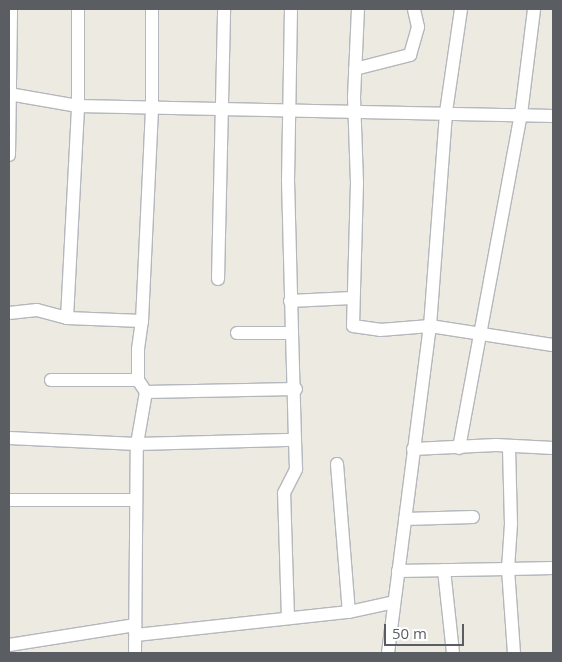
<!DOCTYPE html>
<html>
<head>
<meta charset="utf-8">
<style>
	body { margin:0 }
	#map { position:relative; width:562px; height:662px; overflow:hidden; background:#edeae1; font-family:"Open Sans",sans-serif }
	div>[style] { position:absolute }
	[style*='--x'] { left:calc(var(--x)*1px); top:calc(var(--y)*1px); width:calc(var(--w)*1px); rotate:calc(var(--a)*1deg) }
	.roads { filter:drop-shadow(1px 0 #b4b7bc) drop-shadow(-1px 0 #b4b7bc) drop-shadow(0 1px #b4b7bc) drop-shadow(0 -1px #b4b7bc) }
	.minor>* { height:12px; margin:-6px; padding:0 6px; transform-origin:6px; border-radius:6px; background:#fff }
	span { translate:-50% -50%; white-space:nowrap; text-align:center; line-height:1.15; -webkit-text-stroke:4.5px #fff; paint-order:stroke }
	.frame { position:absolute; inset:0; border:10px solid #5a5d62; pointer-events:none }
	.scale { position:absolute; left:384px; top:624px; width:80px; height:22px; box-sizing:border-box; border:2px solid #5a5d62; border-top:0; padding-left:6px; font-size:15px; line-height:18px; white-space:nowrap; color:#5a5d62; -webkit-text-stroke:4px #fff; paint-order:stroke }
</style>
</head>
<body>
<div id="map">
	<div class="roads">
		<div class="minor">
			<div style="--x:291;--y:9;--w:171;--a:91"></div>
			<div style="--x:288;--y:180;--w:153;--a:88.5"></div>
			<div style="--x:358;--y:9;--w:88;--a:92.6"></div>
			<div style="--x:354;--y:97;--w:86;--a:88"></div>
			<div style="--x:357;--y:183;--w:143;--a:91.6"></div>
			<div style="--x:353;--y:326;--w:27;--a:8"></div>
			<div style="--x:380;--y:330;--w:50;--a:-4.6"></div>
			<div style="--x:430;--y:326;--w:124;--a:8.8"></div>
			<div style="--x:355;--y:69;--w:57;--a:-14.3"></div>
			<div style="--x:410;--y:55;--w:29;--a:-74"></div>
			<div style="--x:418;--y:27;--w:18;--a:-103"></div>
			<div style="--x:9;--y:94;--w:70;--a:9.9"></div>
			<div style="--x:78;--y:106;--w:475;--a:1.2"></div>
			<div style="--x:9;--y:155;--w:146;--a:-89.2"></div>
			<div style="--x:218;--y:279;--w:270;--a:-88.7"></div>
			<div style="--x:290;--y:301;--w:62;--a:-2.8"></div>
			<div style="--x:9;--y:313;--w:28;--a:-6"></div>
			<div style="--x:37;--y:310;--w:31;--a:15"></div>
			<div style="--x:67;--y:318;--w:75;--a:2.3"></div>
			<div style="--x:67;--y:318;--w:212;--a:-87"></div>
			<div style="--x:78;--y:106;--w:97;--a:-90"></div>
			<div style="--x:51;--y:380;--w:87;--a:0"></div>
			<div style="--x:146;--y:392;--w:150;--a:-1.1"></div>
			<div style="--x:9;--y:438;--w:128;--a:2.7"></div>
			<div style="--x:137;--y:444;--w:158;--a:-1.5"></div>
			<div style="--x:295;--y:440;--w:107;--a:-91.6"></div>
			<div style="--x:292;--y:333;--w:55;--a:180"></div>
			<div style="--x:459;--y:448;--w:340;--a:-79.5"></div>
			<div style="--x:521;--y:114;--w:106;--a:-82.9"></div>
			<div style="--x:413;--y:449;--w:83;--a:-2.8"></div>
			<div style="--x:496;--y:445;--w:57;--a:3"></div>
			<div style="--x:337;--y:464;--w:148;--a:85.4"></div>
			<div style="--x:9;--y:500;--w:126;--a:0"></div>
			<div style="--x:405;--y:519;--w:68;--a:-1.7"></div>
			<div style="--x:444;--y:570;--w:83;--a:83.8"></div>
			<div style="--x:398;--y:571;--w:110;--a:-1"></div>
			<div style="--x:508;--y:569;--w:45;--a:-86.2"></div>
			<div style="--x:511;--y:524;--w:78;--a:-91.5"></div>
			<div style="--x:288;--y:618;--w:125;--a:-91.8"></div>
			<div style="--x:284;--y:493;--w:27;--a:-63"></div>
			<div style="--x:296;--y:469;--w:29;--a:-92"></div>
			<div style="--x:136;--y:635;--w:214;--a:-6.2"></div>
			<div style="--x:349;--y:612;--w:46;--a:-12.5"></div>
			<div style="--x:9;--y:645;--w:128;--a:-9"></div>
			<div style="--x:135;--y:653;--w:209;--a:-89.5"></div>
			<div style="--x:137;--y:444;--w:53;--a:-80.2"></div>
			<div style="--x:146;--y:392;--w:14;--a:-124"></div>
			<div style="--x:138;--y:380;--w:31;--a:-90"></div>
			<div style="--x:138;--y:349;--w:28;--a:-82"></div>
			<div style="--x:142;--y:321;--w:213;--a:-87.3"></div>
			<div style="--x:152;--y:108;--w:99;--a:-90"></div>
			<div style="--x:388;--y:653;--w:330;--a:-82.7"></div>
			<div style="--x:430;--y:326;--w:215;--a:-85.7"></div>
			<div style="--x:446;--y:112;--w:104;--a:-81.7"></div>
			<div style="--x:514;--y:653;--w:84;--a:-94.1"></div>
			<div style="--x:508;--y:569;--w:45;--a:-1.3"></div>
		</div>
	</div>
	<div class="frame"></div>
	<div class="scale">50 m</div>
</div>
</body>
</html>
